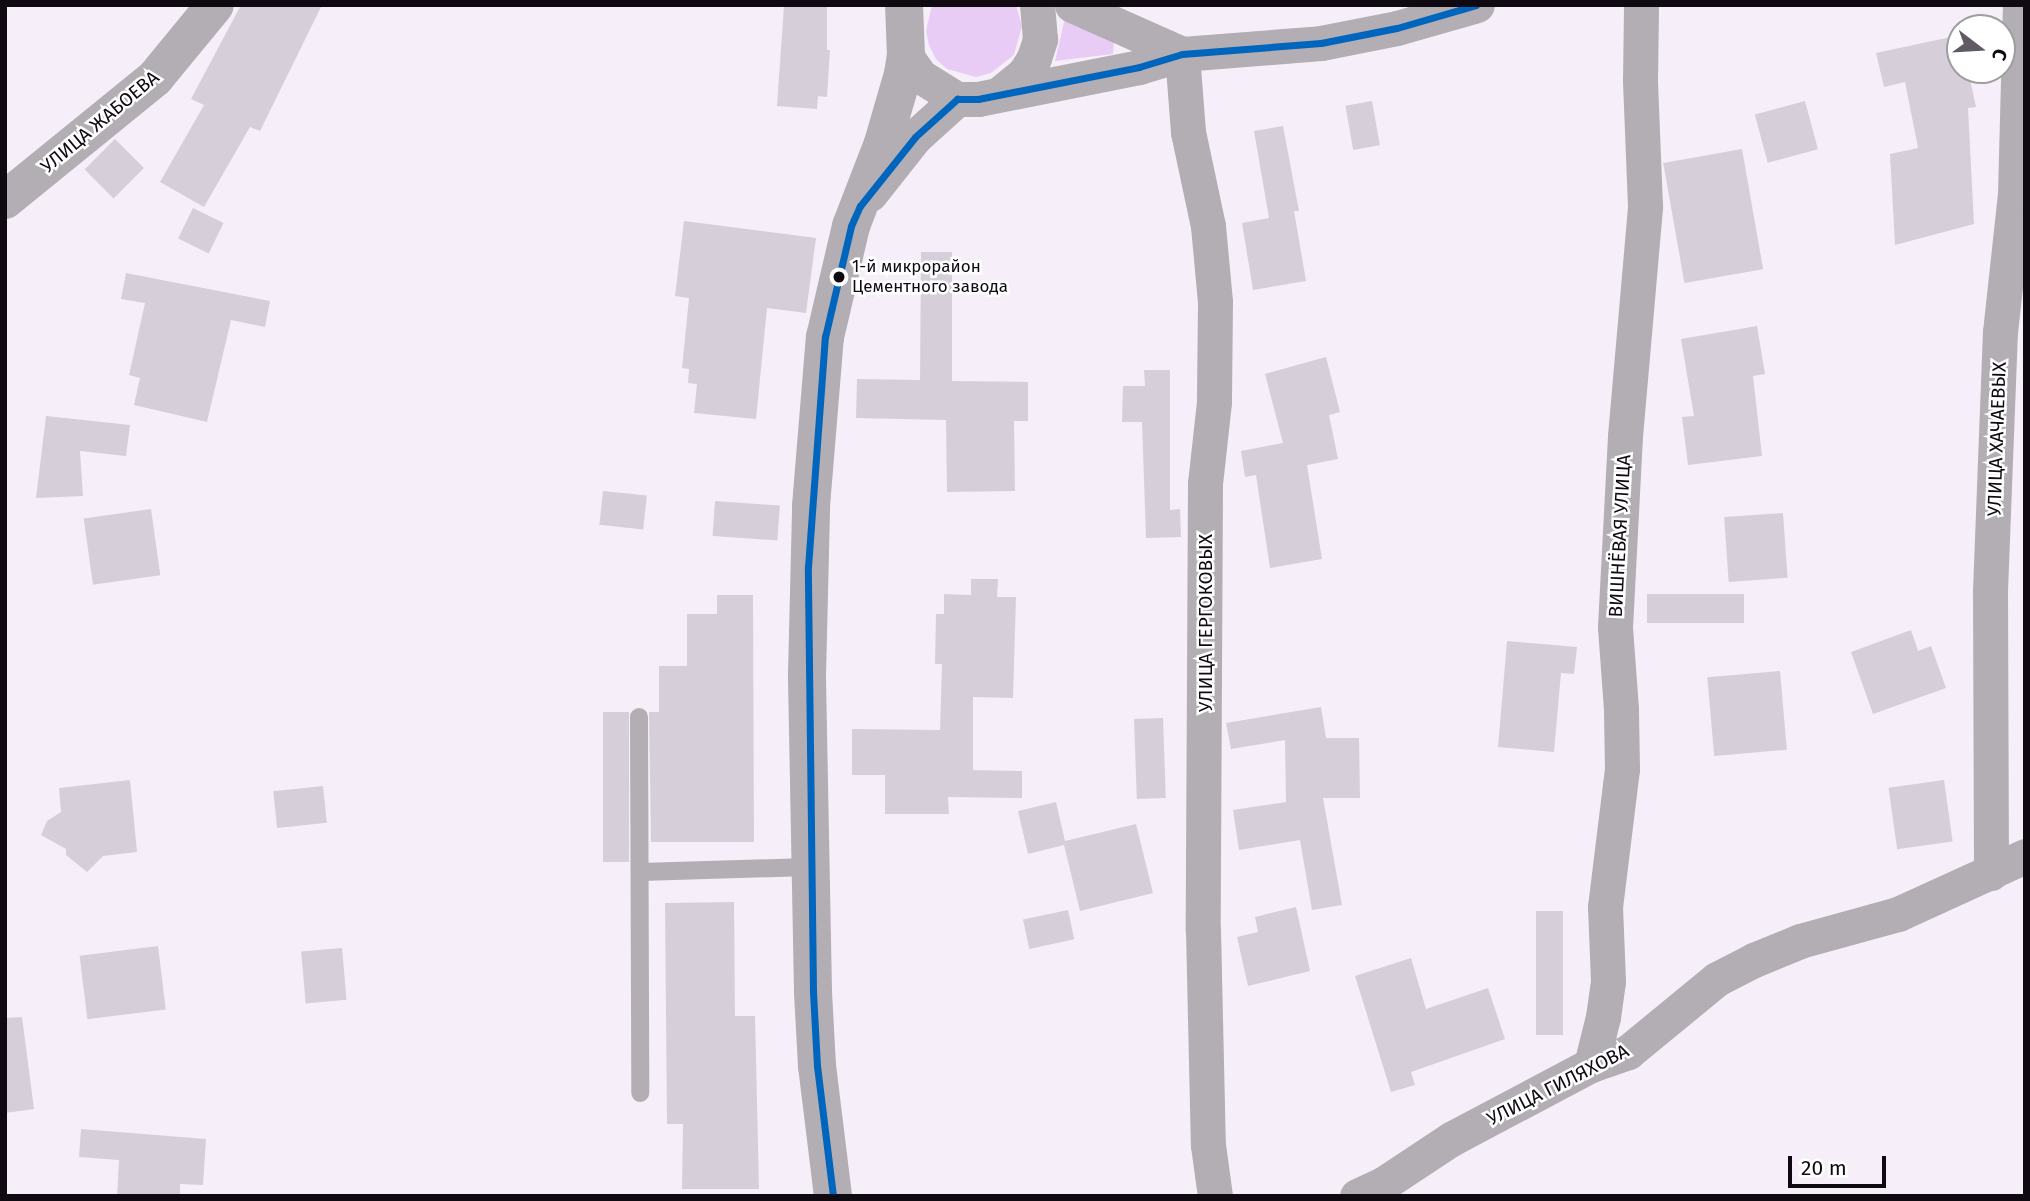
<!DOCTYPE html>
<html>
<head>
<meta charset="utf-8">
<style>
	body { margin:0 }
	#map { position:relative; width:2030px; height:1201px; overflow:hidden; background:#f6eff9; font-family:"Fira Sans",sans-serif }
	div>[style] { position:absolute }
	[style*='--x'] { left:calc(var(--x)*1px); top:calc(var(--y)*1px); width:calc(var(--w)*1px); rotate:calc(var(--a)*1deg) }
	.green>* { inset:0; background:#e9ccf6 }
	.building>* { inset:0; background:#d6cfd9; transform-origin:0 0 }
	.service>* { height:18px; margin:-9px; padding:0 9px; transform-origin:9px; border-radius:9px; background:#b2aeb3 }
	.minor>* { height:35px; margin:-17.5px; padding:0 17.5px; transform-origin:17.5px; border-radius:17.5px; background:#b2aeb3 }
	.tertiary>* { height:38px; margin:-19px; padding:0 19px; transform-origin:19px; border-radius:19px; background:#b2aeb3 }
	.bus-1>* { height:7px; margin:-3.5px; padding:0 3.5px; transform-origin:3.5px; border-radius:3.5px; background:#0065bd }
	.dots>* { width:19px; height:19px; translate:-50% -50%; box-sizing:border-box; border:4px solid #fff; border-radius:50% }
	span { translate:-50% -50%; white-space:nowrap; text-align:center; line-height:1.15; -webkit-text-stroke:5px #fff; paint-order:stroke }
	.bus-label { font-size:17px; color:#0f0912 }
	.left { translate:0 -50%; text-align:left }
	.street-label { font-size:19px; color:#0f0912 }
	.frame { position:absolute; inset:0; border:7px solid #0f0912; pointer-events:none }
	.north { position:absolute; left:1946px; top:14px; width:70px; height:70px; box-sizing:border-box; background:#fff; border:2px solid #9f9da0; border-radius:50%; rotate:107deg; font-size:19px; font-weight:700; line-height:28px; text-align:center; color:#0f0912 }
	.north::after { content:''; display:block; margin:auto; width:24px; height:32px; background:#605a63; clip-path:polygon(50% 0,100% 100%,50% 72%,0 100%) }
	.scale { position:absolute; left:1788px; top:1156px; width:98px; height:32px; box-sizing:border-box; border:4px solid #0f0912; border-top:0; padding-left:9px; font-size:21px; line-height:24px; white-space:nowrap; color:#0f0912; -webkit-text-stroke:5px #fff; paint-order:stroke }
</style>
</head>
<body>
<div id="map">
	<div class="green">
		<div style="clip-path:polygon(932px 5px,1016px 5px,1022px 26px,1014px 55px,991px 73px,976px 77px,947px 69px,936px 59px,929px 45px,926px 31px)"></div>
		<div style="clip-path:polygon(1065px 18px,1114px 40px,1113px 54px,1055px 61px)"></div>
	</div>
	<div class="building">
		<div style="clip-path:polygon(241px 5px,322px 5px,260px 131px,250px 127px,204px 207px,160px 182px,204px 105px,191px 99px)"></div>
		<div style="clip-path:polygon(784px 5px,827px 5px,827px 50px,830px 50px,827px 97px,818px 96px,817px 109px,777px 106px)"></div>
		<div style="clip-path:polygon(1960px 35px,1960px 70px,1968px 70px,1976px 107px,1968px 108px,1974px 224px,1895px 245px,1890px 154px,1918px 148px,1905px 82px,1884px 87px,1876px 53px)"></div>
		<div style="left:1372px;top:101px;width:45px;height:27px;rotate:80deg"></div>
		<div style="left:1805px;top:101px;width:50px;height:52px;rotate:75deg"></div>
		<div style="clip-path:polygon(1283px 126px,1299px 211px,1294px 211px,1306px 281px,1253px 290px,1242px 223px,1269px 218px,1254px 131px)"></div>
		<div style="left:115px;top:139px;width:41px;height:43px;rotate:45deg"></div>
		<div style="left:1742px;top:149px;width:122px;height:80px;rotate:80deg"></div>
		<div style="left:193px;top:208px;width:34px;height:34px;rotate:26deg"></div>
		<div style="clip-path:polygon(684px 221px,816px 238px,806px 313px,767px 308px,756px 419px,694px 413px,697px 384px,688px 383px,689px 369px,682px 368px,689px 298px,675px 296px)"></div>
		<div style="clip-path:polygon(921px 252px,952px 252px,952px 381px,1028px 382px,1028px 421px,1014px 421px,1015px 491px,947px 492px,946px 420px,856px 418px,857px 379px,920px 380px)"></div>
		<div style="clip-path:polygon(126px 273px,270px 301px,265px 327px,231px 320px,207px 422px,134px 405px,140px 378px,129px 375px,145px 303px,121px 299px)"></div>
		<div style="clip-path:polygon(1757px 326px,1765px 374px,1753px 376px,1762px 456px,1688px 465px,1682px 417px,1694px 416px,1681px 339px)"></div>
		<div style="clip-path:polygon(1326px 357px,1340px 412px,1329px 415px,1338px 459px,1307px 465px,1322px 559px,1270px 568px,1256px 475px,1245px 477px,1241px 451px,1283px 443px,1265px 374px)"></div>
		<div style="clip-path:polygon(1144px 370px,1170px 370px,1170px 510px,1180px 509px,1181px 537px,1146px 538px,1142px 422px,1122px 422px,1123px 386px,1145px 386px)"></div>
		<div style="clip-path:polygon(46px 416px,130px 425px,126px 456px,80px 451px,83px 496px,36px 498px)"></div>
		<div style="left:603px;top:491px;width:44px;height:34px;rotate:6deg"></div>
		<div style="left:715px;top:501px;width:65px;height:35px;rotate:4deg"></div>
		<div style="left:151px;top:509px;width:67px;height:68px;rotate:82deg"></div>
		<div style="left:1783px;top:513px;width:65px;height:59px;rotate:86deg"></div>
		<div style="clip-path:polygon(971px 579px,998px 579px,997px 597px,1016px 597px,1013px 698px,973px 697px,973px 770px,1022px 771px,1022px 798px,948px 797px,949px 814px,885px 814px,885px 775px,852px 775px,852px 729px,940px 730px,942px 664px,935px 664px,936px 614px,944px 614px,944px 594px,971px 595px)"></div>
		<div style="left:1744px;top:594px;width:29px;height:97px;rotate:90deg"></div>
		<div style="clip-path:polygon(717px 595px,753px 595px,754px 842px,651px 842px,649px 712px,659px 712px,659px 666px,687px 666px,687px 614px,717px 614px)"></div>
		<div style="clip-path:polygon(1911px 630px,1918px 651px,1931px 646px,1946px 688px,1873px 714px,1851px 652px)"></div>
		<div style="clip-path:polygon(1507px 641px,1577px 647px,1574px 674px,1561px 673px,1554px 752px,1498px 747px)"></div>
		<div style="left:1780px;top:671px;width:79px;height:73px;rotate:85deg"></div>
		<div style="clip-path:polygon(1321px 707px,1326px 738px,1359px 738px,1360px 798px,1323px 798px,1342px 905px,1312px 910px,1300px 840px,1239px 850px,1233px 810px,1286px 802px,1285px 740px,1231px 749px,1226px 723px)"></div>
		<div style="left:603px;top:712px;width:26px;height:150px"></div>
		<div style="left:1163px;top:718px;width:80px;height:29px;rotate:88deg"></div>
		<div style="clip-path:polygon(130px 780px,137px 852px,103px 856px,87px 872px,66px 855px,66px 849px,41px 835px,47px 821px,61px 812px,59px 788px)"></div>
		<div style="left:1944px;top:780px;width:62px;height:56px;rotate:82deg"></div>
		<div style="left:323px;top:786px;width:37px;height:50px;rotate:84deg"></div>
		<div style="clip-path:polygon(1056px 802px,1065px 841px,1136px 824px,1153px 893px,1080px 911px,1064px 845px,1028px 854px,1018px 811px)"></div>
		<div style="clip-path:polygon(734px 902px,735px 1016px,755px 1016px,759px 1189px,682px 1189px,683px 1124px,667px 1124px,665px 903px)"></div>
		<div style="clip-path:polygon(1296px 907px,1310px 971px,1248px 986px,1237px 937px,1258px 932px,1255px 917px)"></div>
		<div style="left:1068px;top:910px;width:30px;height:46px;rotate:78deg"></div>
		<div style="left:1536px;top:911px;width:27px;height:124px"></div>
		<div style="left:158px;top:946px;width:64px;height:79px;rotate:83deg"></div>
		<div style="left:342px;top:948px;width:52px;height:41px;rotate:85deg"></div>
		<div style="clip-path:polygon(1411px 958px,1426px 1009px,1488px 988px,1505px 1039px,1411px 1072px,1415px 1085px,1391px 1092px,1355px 976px)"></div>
		<div style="clip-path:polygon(22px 1017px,34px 1109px,5px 1113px,5px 1018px)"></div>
		<div style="clip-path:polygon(81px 1129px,206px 1139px,203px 1185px,180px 1184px,180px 1196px,117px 1196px,119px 1160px,79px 1157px)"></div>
	</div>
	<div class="service">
		<div style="--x:639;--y:717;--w:376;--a:89.8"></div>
		<div style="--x:641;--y:872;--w:168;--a:-1.7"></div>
	</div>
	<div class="minor">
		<div style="--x:1072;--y:5;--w:120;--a:24"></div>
		<div style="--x:1182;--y:54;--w:139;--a:-4.5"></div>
		<div style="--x:1321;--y:43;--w:77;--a:-11.2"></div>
		<div style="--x:1397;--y:28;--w:83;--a:-16"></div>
		<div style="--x:1182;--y:54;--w:78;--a:85.6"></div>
		<div style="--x:1188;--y:132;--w:96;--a:78"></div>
		<div style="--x:1208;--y:226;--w:76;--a:84.7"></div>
		<div style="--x:1215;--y:302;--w:100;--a:90.6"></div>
		<div style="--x:1214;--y:402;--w:81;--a:96.3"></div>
		<div style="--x:1205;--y:483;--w:447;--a:90.3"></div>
		<div style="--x:1203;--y:930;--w:215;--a:88.7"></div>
		<div style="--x:1208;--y:1145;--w:51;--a:82.2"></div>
		<div style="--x:906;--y:56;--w:24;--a:55"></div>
		<div style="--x:920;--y:76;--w:44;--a:31.9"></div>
		<div style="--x:999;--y:94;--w:32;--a:-39"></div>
		<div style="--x:1024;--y:74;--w:19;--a:-58"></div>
		<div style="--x:1034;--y:58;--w:20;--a:-72"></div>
		<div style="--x:1040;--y:39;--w:34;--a:-95"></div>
		<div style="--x:870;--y:194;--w:73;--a:-51.7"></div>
		<div style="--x:915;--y:137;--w:57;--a:-42.1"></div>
		<div style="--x:957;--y:99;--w:21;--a:0"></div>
		<div style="--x:978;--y:99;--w:164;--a:-11.2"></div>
		<div style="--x:1139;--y:67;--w:45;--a:-16.8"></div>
		<div style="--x:1991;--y:873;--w:282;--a:-90.2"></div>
		<div style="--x:1990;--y:591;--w:259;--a:-87.8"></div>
		<div style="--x:2000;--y:332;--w:138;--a:-83.8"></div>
		<div style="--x:2015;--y:195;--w:190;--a:-88.5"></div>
		<div style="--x:1591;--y:1065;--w:49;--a:-76"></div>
		<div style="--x:1603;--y:1017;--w:36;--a:-82"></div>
		<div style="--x:1608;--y:981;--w:74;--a:-92.3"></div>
		<div style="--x:1605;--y:907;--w:139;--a:-83"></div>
		<div style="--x:1622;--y:769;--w:60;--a:-91"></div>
		<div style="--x:1621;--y:709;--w:82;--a:-94.2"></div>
		<div style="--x:1615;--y:627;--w:191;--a:-87"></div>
		<div style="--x:1625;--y:436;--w:231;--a:-85"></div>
		<div style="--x:1645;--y:206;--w:126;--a:-92.3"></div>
		<div style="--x:1640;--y:80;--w:75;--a:-89.2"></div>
		<div style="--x:1357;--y:1196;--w:29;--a:-25"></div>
		<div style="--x:1383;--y:1184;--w:82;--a:-33.5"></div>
		<div style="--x:1451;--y:1139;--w:158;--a:-27.9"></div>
		<div style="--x:1591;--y:1065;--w:39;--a:-19"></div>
		<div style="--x:1628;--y:1052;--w:115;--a:-39.4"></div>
		<div style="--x:1717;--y:979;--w:42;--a:-27.2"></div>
		<div style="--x:1754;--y:960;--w:50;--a:-22.4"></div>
		<div style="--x:1800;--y:941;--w:102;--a:-15.4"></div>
		<div style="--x:1898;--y:914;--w:140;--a:-24.5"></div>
	</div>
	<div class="tertiary">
		<div style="--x:5;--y:200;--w:193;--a:-39.1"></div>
		<div style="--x:155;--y:78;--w:94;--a:-50.6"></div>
		<div style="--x:833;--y:1196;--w:131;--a:-97"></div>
		<div style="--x:817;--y:1066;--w:75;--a:-93.1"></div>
		<div style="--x:813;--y:991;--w:316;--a:-91.1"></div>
		<div style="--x:807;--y:675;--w:169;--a:-88.6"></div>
		<div style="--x:811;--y:506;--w:170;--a:-85.3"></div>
		<div style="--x:825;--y:337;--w:114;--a:-76.8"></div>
		<div style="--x:851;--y:226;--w:89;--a:-68.9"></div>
		<div style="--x:883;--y:143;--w:72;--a:-73.8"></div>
		<div style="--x:903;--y:74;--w:18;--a:-81"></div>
		<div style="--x:906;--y:56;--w:51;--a:-92.2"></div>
	</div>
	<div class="bus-1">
		<div style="--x:833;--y:1196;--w:131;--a:-97"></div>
		<div style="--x:817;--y:1066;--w:75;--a:-93.1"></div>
		<div style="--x:813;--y:991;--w:424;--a:-90.7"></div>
		<div style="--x:808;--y:567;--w:231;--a:-85.8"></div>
		<div style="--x:825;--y:337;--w:114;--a:-76.8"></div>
		<div style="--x:851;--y:226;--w:22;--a:-66"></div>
		<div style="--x:860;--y:206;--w:88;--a:-51.4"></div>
		<div style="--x:915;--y:137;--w:57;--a:-42.1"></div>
		<div style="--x:957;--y:99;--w:21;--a:0"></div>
		<div style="--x:978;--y:99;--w:164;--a:-11.2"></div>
		<div style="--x:1139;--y:67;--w:45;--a:-16.8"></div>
		<div style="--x:1182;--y:54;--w:139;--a:-4.5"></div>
		<div style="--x:1321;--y:43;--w:77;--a:-11.2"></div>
		<div style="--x:1397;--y:28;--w:82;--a:-16.2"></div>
	</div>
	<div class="dots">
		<div style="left:839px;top:277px;background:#0f0912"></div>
	</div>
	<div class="bus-label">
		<span class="left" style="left:852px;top:277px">1-й микрорайон<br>Цементного завода</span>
	</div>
	<div class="street-label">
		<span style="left:100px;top:122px;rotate:-40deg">УЛИЦА ЖАБОЕВА</span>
		<span style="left:1997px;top:439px;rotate:-88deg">УЛИЦА ХАЧАЕВЫХ</span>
		<span style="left:1620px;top:536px;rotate:-87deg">ВИШНЁВАЯ УЛИЦА</span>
		<span style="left:1206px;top:623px;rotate:-90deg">УЛИЦА ГЕРГОКОВЫХ</span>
		<span style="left:1558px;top:1085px;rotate:-27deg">УЛИЦА ГИЛЯХОВА</span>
	</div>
	<div class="frame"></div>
	<div class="north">С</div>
	<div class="scale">20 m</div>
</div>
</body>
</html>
